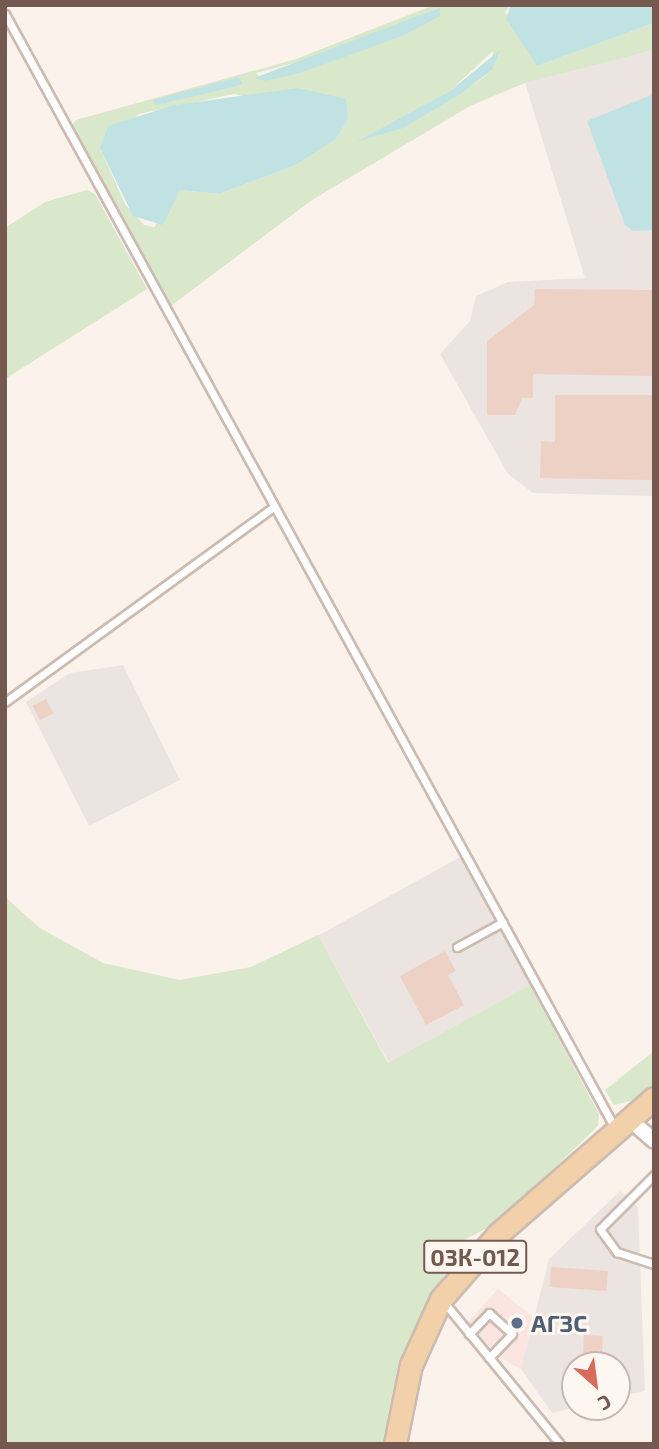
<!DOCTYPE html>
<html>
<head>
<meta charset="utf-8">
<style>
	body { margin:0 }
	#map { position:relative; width:659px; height:1449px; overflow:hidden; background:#fbf3eb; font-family:"Exo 2",sans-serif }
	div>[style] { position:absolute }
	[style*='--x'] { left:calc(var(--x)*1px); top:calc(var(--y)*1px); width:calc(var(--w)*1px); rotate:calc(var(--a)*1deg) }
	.commercial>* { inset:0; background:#fae5e0 }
	.industrial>* { inset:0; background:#ebe4e0; transform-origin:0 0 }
	.green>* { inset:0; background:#d9e8ca }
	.water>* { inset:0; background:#c1e2e3 }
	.building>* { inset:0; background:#eed1c5; transform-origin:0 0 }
	.roads { filter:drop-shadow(2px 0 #ccbbb1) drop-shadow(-2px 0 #ccbbb1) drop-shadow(0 2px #ccbbb1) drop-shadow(0 -2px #ccbbb1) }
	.lane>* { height:7px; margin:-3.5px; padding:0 3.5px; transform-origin:3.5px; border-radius:3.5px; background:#fff }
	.street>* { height:14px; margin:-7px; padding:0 7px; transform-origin:7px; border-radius:7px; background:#fff }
	.primary>* { height:21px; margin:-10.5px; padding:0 10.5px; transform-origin:10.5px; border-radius:10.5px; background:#f2d0aa }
	.dots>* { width:19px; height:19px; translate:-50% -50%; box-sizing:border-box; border:4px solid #fef7f1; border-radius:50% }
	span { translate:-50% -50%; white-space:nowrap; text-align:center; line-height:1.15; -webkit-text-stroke:6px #fef7f1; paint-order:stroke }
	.shield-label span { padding:2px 5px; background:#fef7f1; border:2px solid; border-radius:5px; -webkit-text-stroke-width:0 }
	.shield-label { font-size:23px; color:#745950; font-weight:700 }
	.service-label { font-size:24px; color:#4e5e75; font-weight:700 }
	.left { translate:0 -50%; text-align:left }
	.frame { position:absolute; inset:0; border:7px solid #745950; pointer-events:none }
	.north { position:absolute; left:561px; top:1351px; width:70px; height:70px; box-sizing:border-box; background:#fef7f1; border:2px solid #c7b8b1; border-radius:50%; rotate:152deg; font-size:19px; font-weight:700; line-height:28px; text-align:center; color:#745950 }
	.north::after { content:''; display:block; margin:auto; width:24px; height:32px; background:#d86b5c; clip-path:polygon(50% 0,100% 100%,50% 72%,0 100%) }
</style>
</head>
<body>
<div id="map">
	<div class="commercial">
		<div style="clip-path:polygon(498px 1289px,537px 1320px,521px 1369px,500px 1358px,468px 1322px)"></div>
	</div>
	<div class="industrial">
		<div style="clip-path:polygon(654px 50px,654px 496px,533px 493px,508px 474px,440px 354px,470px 321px,476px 296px,508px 282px,585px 278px,525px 83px)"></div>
		<div style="clip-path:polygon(123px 665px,180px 780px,89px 826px,26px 702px,70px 673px)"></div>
		<div style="left:460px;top:857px;width:146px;height:162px;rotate:61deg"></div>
		<div style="clip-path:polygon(620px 1191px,638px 1207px,645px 1391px,617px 1397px,617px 1365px,575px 1365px,576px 1407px,552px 1413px,521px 1369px,549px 1259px)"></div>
	</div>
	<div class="green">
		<div style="clip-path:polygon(evenodd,434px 5px,511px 5px,505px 12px,537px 66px,654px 23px,654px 50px,525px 83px,470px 106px,312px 200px,171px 306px,72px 125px,76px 120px,296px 59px,434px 5px,438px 8px,441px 16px,405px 35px,265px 81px,256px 73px,325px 55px,438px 8px,434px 5px,493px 51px,492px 70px,480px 80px,428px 113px,386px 128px,450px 91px,493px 51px,434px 5px,234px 94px,348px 120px,335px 140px,296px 165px,219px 194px,180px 190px,154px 227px,144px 225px,125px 204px,100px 148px,139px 114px,234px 94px)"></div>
		<div style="clip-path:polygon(87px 190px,95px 194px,147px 289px,5px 379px,5px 228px,45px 202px)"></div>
		<div style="clip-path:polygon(5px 897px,40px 928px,103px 963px,180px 980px,251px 967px,318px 935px,388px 1063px,530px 985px,599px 1114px,598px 1126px,497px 1223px,460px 1242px,402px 1361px,388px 1444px,5px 1444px)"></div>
		<div style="clip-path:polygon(654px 1051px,654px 1083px,634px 1100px,614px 1105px,605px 1090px)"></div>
	</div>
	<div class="water">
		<div style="clip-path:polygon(511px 5px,654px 5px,654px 23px,537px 66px,506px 18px)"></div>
		<div style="clip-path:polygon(439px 8px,441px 16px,405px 35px,300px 73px,265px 81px,254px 78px)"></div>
		<div style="clip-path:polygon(500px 50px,492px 70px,459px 95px,403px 128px,356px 142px,450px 91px)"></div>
		<div style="clip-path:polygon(239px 77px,242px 84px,234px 87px,156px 105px,152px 100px)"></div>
		<div style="clip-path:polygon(298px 88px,346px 99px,348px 120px,335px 140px,296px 165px,219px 194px,180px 190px,163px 225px,133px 216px,100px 148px,108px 126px,174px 105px)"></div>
		<div style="clip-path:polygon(654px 94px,654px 230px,633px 231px,625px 225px,587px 121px)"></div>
	</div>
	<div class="building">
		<div style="clip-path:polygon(535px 289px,654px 290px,654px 376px,533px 374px,533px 398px,522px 398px,515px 415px,487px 415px,487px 341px,534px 305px)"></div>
		<div style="clip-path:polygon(555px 395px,654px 395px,654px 480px,540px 478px,541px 441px,555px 442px)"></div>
		<div style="left:46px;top:699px;width:16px;height:15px;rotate:63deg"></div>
		<div style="clip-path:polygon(445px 951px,456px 971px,448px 975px,464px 1005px,426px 1025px,400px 976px)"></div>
		<div style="left:551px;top:1267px;width:57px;height:20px;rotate:4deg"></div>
		<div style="left:584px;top:1335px;width:19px;height:20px;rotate:3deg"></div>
	</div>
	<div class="roads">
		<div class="lane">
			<div style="--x:5;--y:14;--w:1270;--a:61.3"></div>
			<div style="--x:5;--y:702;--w:330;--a:-36"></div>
			<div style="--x:457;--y:947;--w:52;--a:-28.5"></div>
			<div style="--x:654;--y:1175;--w:76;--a:135"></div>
			<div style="--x:600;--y:1229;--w:29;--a:54"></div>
			<div style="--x:617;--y:1252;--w:39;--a:18"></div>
			<div style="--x:443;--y:1301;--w:185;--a:50.7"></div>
			<div style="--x:469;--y:1334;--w:29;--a:-46"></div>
			<div style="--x:489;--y:1313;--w:31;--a:42"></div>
			<div style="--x:512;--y:1334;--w:33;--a:134"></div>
		</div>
		<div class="street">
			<div style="--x:629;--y:1119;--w:33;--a:41"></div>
		</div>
		<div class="primary">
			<div style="--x:395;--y:1444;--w:81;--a:-78.6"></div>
			<div style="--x:411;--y:1365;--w:72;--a:-65.6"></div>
			<div style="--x:441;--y:1299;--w:86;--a:-48.8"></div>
			<div style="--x:498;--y:1234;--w:207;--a:-41.1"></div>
		</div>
	</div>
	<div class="dots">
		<div style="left:517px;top:1323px;background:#5c6f8a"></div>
	</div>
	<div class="shield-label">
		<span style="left:475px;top:1257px">03К-012</span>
	</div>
	<div class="service-label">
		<span class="left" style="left:531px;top:1323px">АГЗС</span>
	</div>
	<div class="frame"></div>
	<div class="north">С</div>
</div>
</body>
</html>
